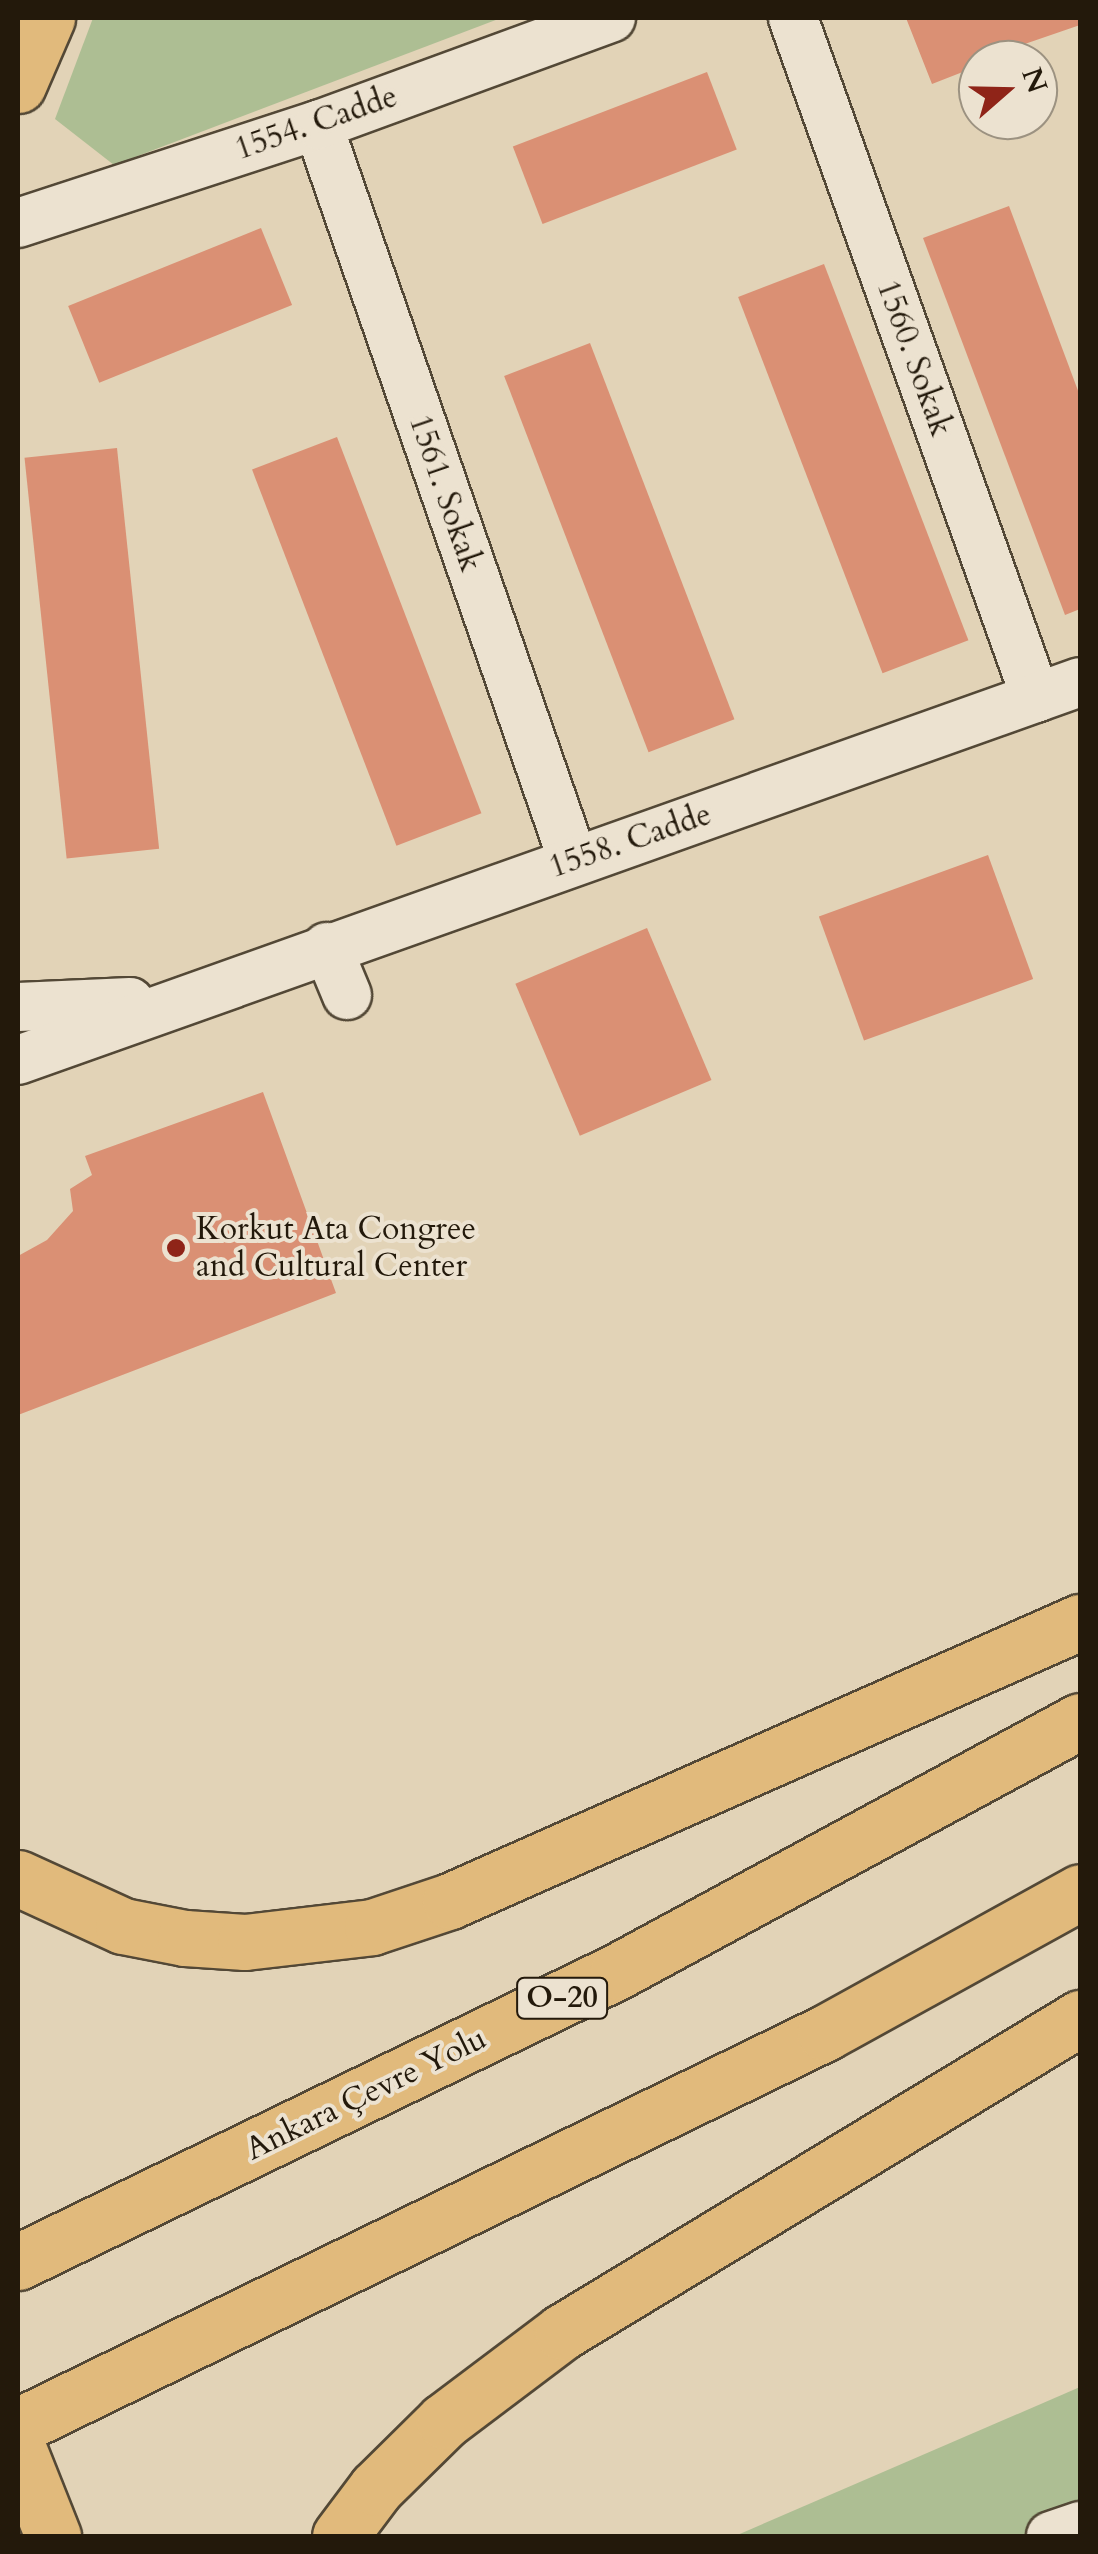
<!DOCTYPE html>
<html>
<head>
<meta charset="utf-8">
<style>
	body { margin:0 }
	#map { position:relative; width:1098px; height:2554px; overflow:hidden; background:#e2d3b7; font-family:Cardo,serif }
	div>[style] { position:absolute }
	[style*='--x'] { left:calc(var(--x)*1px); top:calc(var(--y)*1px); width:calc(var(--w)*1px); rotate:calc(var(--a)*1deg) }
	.green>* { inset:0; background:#adbe93 }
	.building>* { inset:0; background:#da9074; transform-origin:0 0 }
	.roads { filter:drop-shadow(2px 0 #534836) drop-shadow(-2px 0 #534836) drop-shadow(0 2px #534836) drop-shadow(0 -2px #534836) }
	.minor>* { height:48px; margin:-24px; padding:0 24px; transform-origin:24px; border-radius:24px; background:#ece2d0 }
	.major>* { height:55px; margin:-27.5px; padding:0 27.5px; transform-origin:27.5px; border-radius:27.5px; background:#e1ba7c }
	.highway>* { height:55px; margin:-27.5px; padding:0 27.5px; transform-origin:27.5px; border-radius:27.5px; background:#e1ba7c }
	.dots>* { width:28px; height:28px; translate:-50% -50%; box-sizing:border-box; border:5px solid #ece2d0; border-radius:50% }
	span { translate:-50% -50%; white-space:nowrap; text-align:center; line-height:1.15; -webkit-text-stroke:8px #ece2d0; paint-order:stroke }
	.shield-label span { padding:2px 8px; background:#ece2d0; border:2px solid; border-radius:8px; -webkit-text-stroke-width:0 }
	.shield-label { font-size:30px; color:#23190b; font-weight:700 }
	.street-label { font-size:32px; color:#23190b }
	.poi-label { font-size:32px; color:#23190b }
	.left { translate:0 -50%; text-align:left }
	.frame { position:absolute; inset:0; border:20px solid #23190b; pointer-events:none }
	.north { position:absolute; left:958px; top:40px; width:100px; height:100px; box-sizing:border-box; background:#ece2d0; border:2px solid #9c9281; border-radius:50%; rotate:70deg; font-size:28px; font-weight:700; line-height:40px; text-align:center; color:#23190b }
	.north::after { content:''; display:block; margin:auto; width:35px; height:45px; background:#8f2418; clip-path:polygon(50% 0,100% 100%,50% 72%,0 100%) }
</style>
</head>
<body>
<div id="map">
	<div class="green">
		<div style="clip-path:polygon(93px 18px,501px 18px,114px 165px,55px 119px)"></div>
		<div style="clip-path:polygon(1080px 2387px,1080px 2536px,735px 2536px)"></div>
	</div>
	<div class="building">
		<div style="clip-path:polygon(906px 18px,1080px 18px,1080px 25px,978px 60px,978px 66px,932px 84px)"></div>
		<div style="left:707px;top:72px;width:83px;height:208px;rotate:69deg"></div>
		<div style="clip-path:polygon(1009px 206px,1080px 396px,1080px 609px,1065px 615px,923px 238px)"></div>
		<div style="left:261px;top:228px;width:83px;height:208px;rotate:68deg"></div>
		<div style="left:824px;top:264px;width:403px;height:92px;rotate:69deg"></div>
		<div style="left:590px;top:343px;width:403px;height:92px;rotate:69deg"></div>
		<div style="left:337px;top:437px;width:403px;height:91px;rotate:69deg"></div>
		<div style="left:117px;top:448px;width:403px;height:93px;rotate:84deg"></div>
		<div style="left:988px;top:855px;width:132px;height:180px;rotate:70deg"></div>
		<div style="left:647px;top:928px;width:165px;height:143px;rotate:67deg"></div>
		<div style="clip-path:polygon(263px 1092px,336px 1293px,18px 1415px,18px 1256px,47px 1240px,73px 1211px,70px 1189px,92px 1175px,85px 1156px)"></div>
	</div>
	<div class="roads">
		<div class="minor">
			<div style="--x:793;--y:18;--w:722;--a:70.34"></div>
			<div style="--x:318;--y:125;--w:778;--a:70.87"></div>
			<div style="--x:18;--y:223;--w:316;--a:-18.1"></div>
			<div style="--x:318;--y:125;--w:312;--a:-20.1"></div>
			<div style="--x:327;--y:947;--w:52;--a:67.4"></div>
			<div style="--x:18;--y:1007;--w:112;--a:-2.6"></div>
			<div style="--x:18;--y:1060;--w:1127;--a:-19.59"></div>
			<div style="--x:1051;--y:2536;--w:31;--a:-19"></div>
		</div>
		<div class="major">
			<div style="--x:18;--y:85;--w:73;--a:-66.6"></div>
			<div style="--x:18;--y:2448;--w:95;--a:68.3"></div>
		</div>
		<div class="highway">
			<div style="--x:18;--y:1878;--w:115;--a:24.6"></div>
			<div style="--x:123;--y:1926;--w:63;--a:11"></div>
			<div style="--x:185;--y:1938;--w:60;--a:3.8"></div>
			<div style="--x:245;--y:1942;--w:128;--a:-6.7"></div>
			<div style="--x:372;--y:1927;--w:82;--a:-18.4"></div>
			<div style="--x:450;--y:1901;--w:689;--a:-23.89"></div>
			<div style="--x:18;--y:2262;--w:667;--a:-25.87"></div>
			<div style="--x:618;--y:1971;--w:525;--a:-28.42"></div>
			<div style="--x:18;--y:2426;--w:898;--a:-25.97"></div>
			<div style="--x:825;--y:2033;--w:291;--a:-28.9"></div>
			<div style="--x:340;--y:2536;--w:60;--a:-53.1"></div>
			<div style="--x:376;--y:2488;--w:95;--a:-44.6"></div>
			<div style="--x:444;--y:2421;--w:148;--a:-37"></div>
			<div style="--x:562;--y:2332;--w:606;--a:-31.22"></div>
		</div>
	</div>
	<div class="dots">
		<div style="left:176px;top:1248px;background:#8f2418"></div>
	</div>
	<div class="shield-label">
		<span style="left:562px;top:1998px">O-20</span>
	</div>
	<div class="street-label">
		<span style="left:316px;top:123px;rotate:-19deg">1554. Cadde</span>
		<span style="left:914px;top:358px;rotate:70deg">1560. Sokak</span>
		<span style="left:445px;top:493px;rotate:71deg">1561. Sokak</span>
		<span style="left:630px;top:841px;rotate:-19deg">1558. Cadde</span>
		<span style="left:366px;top:2094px;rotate:-26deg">Ankara Çevre Yolu</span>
	</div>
	<div class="poi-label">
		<span class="left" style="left:196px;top:1248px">Korkut Ata Congree<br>and Cultural Center</span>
	</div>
	<div class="frame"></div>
	<div class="north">N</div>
</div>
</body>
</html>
